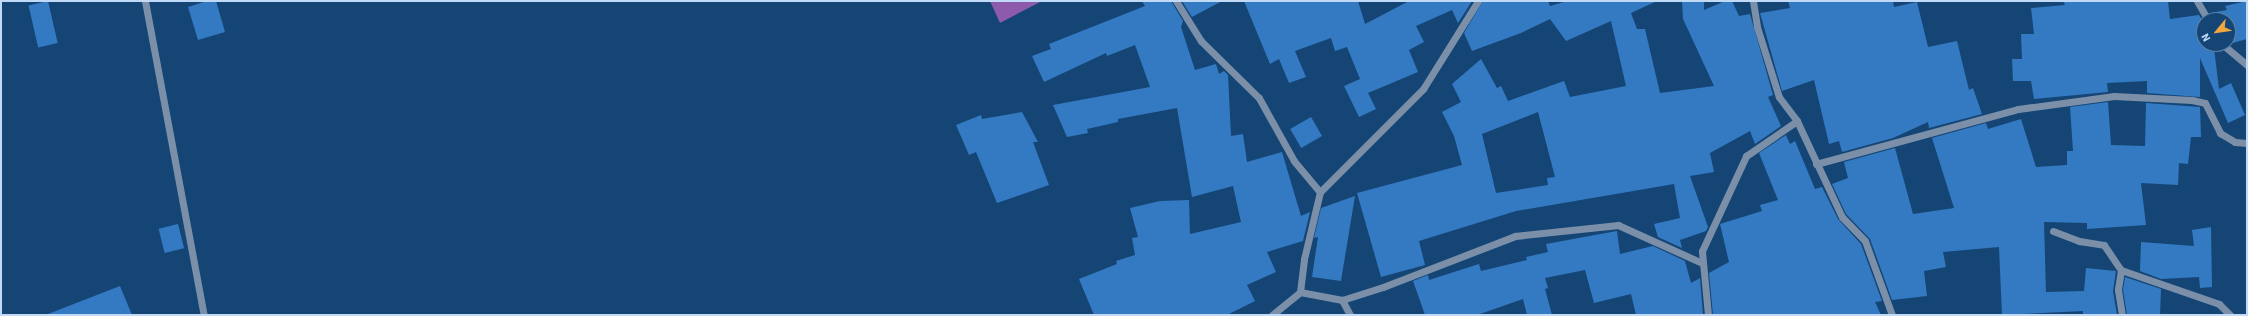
<!DOCTYPE html>
<html>
<head>
<meta charset="utf-8">
<style>
	body { margin:0 }
	#map { position:relative; width:2248px; height:316px; overflow:hidden; background:#154575; font-family:"Source Sans 3",sans-serif }
	div>[style] { position:absolute }
	[style*='--x'] { left:calc(var(--x)*1px); top:calc(var(--y)*1px); width:calc(var(--w)*1px); rotate:calc(var(--a)*1deg) }
	.water>* { inset:0; background:#8e5aac }
	.building>* { inset:0; background:#337ac3; transform-origin:0 0 }
	.minor>* { height:7px; margin:-3.5px; padding:0 3.5px; transform-origin:3.5px; border-radius:3.5px; background:#7b90a8 }
	span { translate:-50% -50%; white-space:nowrap; text-align:center; line-height:1.15; -webkit-text-stroke:4px #154575; paint-order:stroke }
	.frame { position:absolute; inset:0; border:2px solid #c1daf7; pointer-events:none }
	.north { position:absolute; left:2196px; top:12px; width:40px; height:40px; box-sizing:border-box; background:#154575; border:1px solid #5a81a9; border-radius:50%; rotate:241deg; font-size:11px; font-weight:700; line-height:16px; text-align:center; color:#c1daf7 }
	.north::after { content:''; display:block; margin:auto; width:14px; height:18px; background:#efa73e; clip-path:polygon(50% 0,100% 100%,50% 72%,0 100%) }
</style>
</head>
<body>
<div id="map">
	<div class="water">
		<div style="clip-path:polygon(990px 1px,1042px 1px,1000px 23px)"></div>
	</div>
	<div class="building">
		<div style="left:48px;top:1px;width:43px;height:20px;rotate:77deg"></div>
		<div style="clip-path:polygon(207px 1px,216px 1px,225px 32px,198px 40px,188px 7px)"></div>
		<div style="clip-path:polygon(1142px 1px,1171px 1px,1183px 21px,1181px 27px,1195px 70px,1216px 64px,1219px 74px,1224px 71px,1228px 75px,1231px 136px,1243px 134px,1247px 162px,1282px 152px,1301px 216px,1310px 212px,1303px 241px,1267px 252px,1276px 272px,1247px 285px,1255px 301px,1227px 315px,1094px 315px,1079px 279px,1117px 264px,1116px 261px,1135px 255px,1132px 238px,1138px 237px,1130px 208px,1160px 201px,1189px 200px,1190px 234px,1241px 222px,1233px 186px,1192px 197px,1177px 108px,1118px 119px,1118px 122px,1087px 129px,1088px 133px,1067px 137px,1053px 105px,1150px 87px,1135px 45px,1107px 56px,1106px 53px,1044px 82px,1032px 56px,1051px 49px,1049px 44px,1145px 6px)"></div>
		<div style="clip-path:polygon(1182px 1px,1222px 1px,1192px 17px)"></div>
		<div style="clip-path:polygon(1244px 1px,1358px 1px,1365px 24px,1409px 1px,1472px 1px,1458px 23px,1452px 10px,1416px 26px,1424px 42px,1409px 50px,1418px 72px,1368px 93px,1376px 109px,1359px 117px,1344px 86px,1360px 79px,1347px 47px,1335px 51px,1331px 38px,1295px 51px,1306px 77px,1289px 83px,1279px 59px,1270px 64px)"></div>
		<div style="clip-path:polygon(evenodd,1483px 1px,1548px 1px,1550px 6px,1567px 1px,1657px 1px,1631px 13px,1637px 29px,1645px 29px,1660px 93px,1714px 86px,1683px 19px,1682px 1px,1704px 1px,1704px 10px,1725px 1px,1732px 1px,1739px 16px,1750px 14px,1773px 95px,1768px 97px,1781px 126px,1755px 144px,1750px 131px,1710px 153px,1714px 172px,1690px 176px,1708px 227px,1706px 231px,1680px 240px,1682px 248px,1658px 237px,1654px 224px,1680px 218px,1674px 184px,1516px 211px,1419px 241px,1425px 265px,1381px 277px,1357px 193px,1462px 165px,1454px 136px,1442px 112px,1461px 102px,1452px 84px,1481px 59px,1497px 88px,1501px 86px,1508px 101px,1564px 81px,1570px 97px,1626px 86px,1611px 21px,1566px 41px,1550px 19px,1521px 33px,1472px 51px,1464px 33px,1483px 1px,1538px 112px,1555px 177px,1547px 178px,1548px 185px,1496px 193px,1482px 134px,1538px 112px)"></div>
		<div style="clip-path:polygon(1788px 1px,1893px 1px,1894px 7px,1917px 2px,1928px 47px,1957px 41px,1969px 90px,1973px 88px,1982px 114px,1929px 128px,1928px 122px,1893px 138px,1842px 152px,1839px 141px,1829px 144px,1814px 80px,1782px 91px,1760px 13px,1790px 8px)"></div>
		<div style="clip-path:polygon(2063px 1px,2168px 1px,2170px 19px,2199px 15px,2204px 23px,2204px 44px,2217px 44px,2218px 47px,2214px 48px,2219px 89px,2231px 83px,2245px 115px,2228px 123px,2200px 58px,2200px 97px,2147px 93px,2147px 81px,2107px 83px,2108px 92px,2034px 99px,2031px 81px,2013px 81px,2012px 59px,2022px 59px,2021px 34px,2034px 34px,2031px 8px,2065px 5px)"></div>
		<div style="clip-path:polygon(2247px 1px,2247px 39px,2229px 44px,2228px 20px,2213px 20px,2210px 13px,2227px 10px,2225px 6px)"></div>
		<div style="clip-path:polygon(2108px 102px,2111px 145px,2145px 146px,2146px 103px,2200px 107px,2201px 137px,2191px 137px,2188px 164px,2179px 163px,2178px 185px,2141px 183px,2146px 225px,2087px 229px,2087px 223px,2044px 222px,2046px 292px,2084px 291px,2086px 268px,2116px 271px,2113px 291px,2117px 315px,2083px 315px,2083px 311px,2002px 315px,1999px 247px,1943px 252px,1946px 267px,1924px 271px,1927px 296px,1892px 300px,1870px 239px,1846px 214px,1832px 184px,1848px 178px,1844px 162px,1895px 148px,1913px 214px,1954px 208px,1932px 138px,1986px 123px,1988px 129px,2021px 119px,2036px 167px,2067px 165px,2067px 151px,2073px 151px,2070px 107px)"></div>
		<div style="clip-path:polygon(1022px 112px,1038px 142px,1033px 142px,1049px 185px,997px 203px,976px 152px,969px 155px,956px 125px,981px 115px,982px 119px)"></div>
		<div style="left:1311px;top:117px;width:22px;height:24px;rotate:60deg"></div>
		<div style="clip-path:polygon(1786px 135px,1790px 144px,1795px 141px,1815px 189px,1822px 187px,1838px 219px,1861px 244px,1882px 301px,1875px 302px,1881px 315px,1713px 315px,1709px 273px,1729px 262px,1720px 224px,1762px 211px,1760px 205px,1778px 200px,1759px 153px)"></div>
		<div style="clip-path:polygon(1355px 196px,1341px 281px,1312px 277px,1318px 237px,1314px 238px,1321px 208px)"></div>
		<div style="left:178px;top:224px;width:25px;height:20px;rotate:76deg"></div>
		<div style="clip-path:polygon(2211px 227px,2212px 287px,2200px 288px,2199px 277px,2161px 279px,2140px 271px,2141px 242px,2194px 246px,2192px 230px)"></div>
		<div style="clip-path:polygon(1617px 231px,1620px 254px,1653px 246px,1685px 261px,1691px 283px,1700px 278px,1703px 315px,1636px 315px,1631px 294px,1594px 303px,1585px 270px,1545px 278px,1548px 288px,1545px 289px,1552px 315px,1527px 315px,1523px 299px,1477px 315px,1425px 315px,1413px 281px,1428px 275px,1429px 280px,1479px 264px,1481px 271px,1527px 260px,1526px 257px,1548px 252px,1546px 244px)"></div>
		<div style="clip-path:polygon(2125px 277px,2161px 289px,2160px 315px,2127px 315px,2123px 290px)"></div>
		<div style="clip-path:polygon(120px 286px,132px 315px,48px 315px,48px 314px)"></div>
	</div>
	<div class="minor">
		<div style="--x:145;--y:1;--w:319;--a:79.4"></div>
		<div style="--x:1176;--y:1;--w:47;--a:58"></div>
		<div style="--x:1201;--y:41;--w:81;--a:44.5"></div>
		<div style="--x:1259;--y:98;--w:72;--a:60.9"></div>
		<div style="--x:1294;--y:161;--w:40;--a:50"></div>
		<div style="--x:1753;--y:1;--w:26;--a:81"></div>
		<div style="--x:1757;--y:27;--w:73;--a:72.6"></div>
		<div style="--x:1779;--y:97;--w:30;--a:53"></div>
		<div style="--x:1797;--y:121;--w:106;--a:64.9"></div>
		<div style="--x:1842;--y:217;--w:33;--a:46"></div>
		<div style="--x:1865;--y:241;--w:79;--a:70"></div>
		<div style="--x:2197;--y:1;--w:22;--a:60"></div>
		<div style="--x:2222;--y:44;--w:33;--a:40"></div>
		<div style="--x:1816;--y:164;--w:209;--a:-15.2"></div>
		<div style="--x:2018;--y:109;--w:97;--a:-7.7"></div>
		<div style="--x:2114;--y:96;--w:78;--a:2.9"></div>
		<div style="--x:2192;--y:100;--w:13;--a:13"></div>
		<div style="--x:2205;--y:103;--w:34;--a:63"></div>
		<div style="--x:2220;--y:133;--w:17;--a:31"></div>
		<div style="--x:2235;--y:142;--w:12;--a:5"></div>
		<div style="--x:2053;--y:231;--w:28;--a:21"></div>
		<div style="--x:2079;--y:241;--w:25;--a:9"></div>
		<div style="--x:2104;--y:245;--w:30;--a:56"></div>
		<div style="--x:2121;--y:270;--w:104;--a:19.1"></div>
		<div style="--x:2219;--y:304;--w:16;--a:45"></div>
		<div style="--x:2121;--y:270;--w:20;--a:99"></div>
		<div style="--x:2118;--y:290;--w:25;--a:81"></div>
		<div style="--x:1300;--y:292;--w:43;--a:10.8"></div>
		<div style="--x:1342;--y:300;--w:17;--a:62"></div>
		<div style="--x:1342;--y:300;--w:43;--a:-17.6"></div>
		<div style="--x:1383;--y:287;--w:142;--a:-21.1"></div>
		<div style="--x:1515;--y:236;--w:104;--a:-6.1"></div>
		<div style="--x:1618;--y:225;--w:92;--a:24.3"></div>
		<div style="--x:1272;--y:315;--w:36;--a:-39"></div>
		<div style="--x:1300;--y:292;--w:33;--a:-83"></div>
		<div style="--x:1304;--y:259;--w:69;--a:-76.6"></div>
		<div style="--x:1320;--y:192;--w:146;--a:-45"></div>
		<div style="--x:1423;--y:89;--w:104;--a:-58"></div>
		<div style="--x:1708;--y:315;--w:64;--a:-95.4"></div>
		<div style="--x:1702;--y:251;--w:105;--a:-65.1"></div>
		<div style="--x:1746;--y:156;--w:62;--a:-34.5"></div>
	</div>
	<div class="frame"></div>
	<div class="north">N</div>
</div>
</body>
</html>
